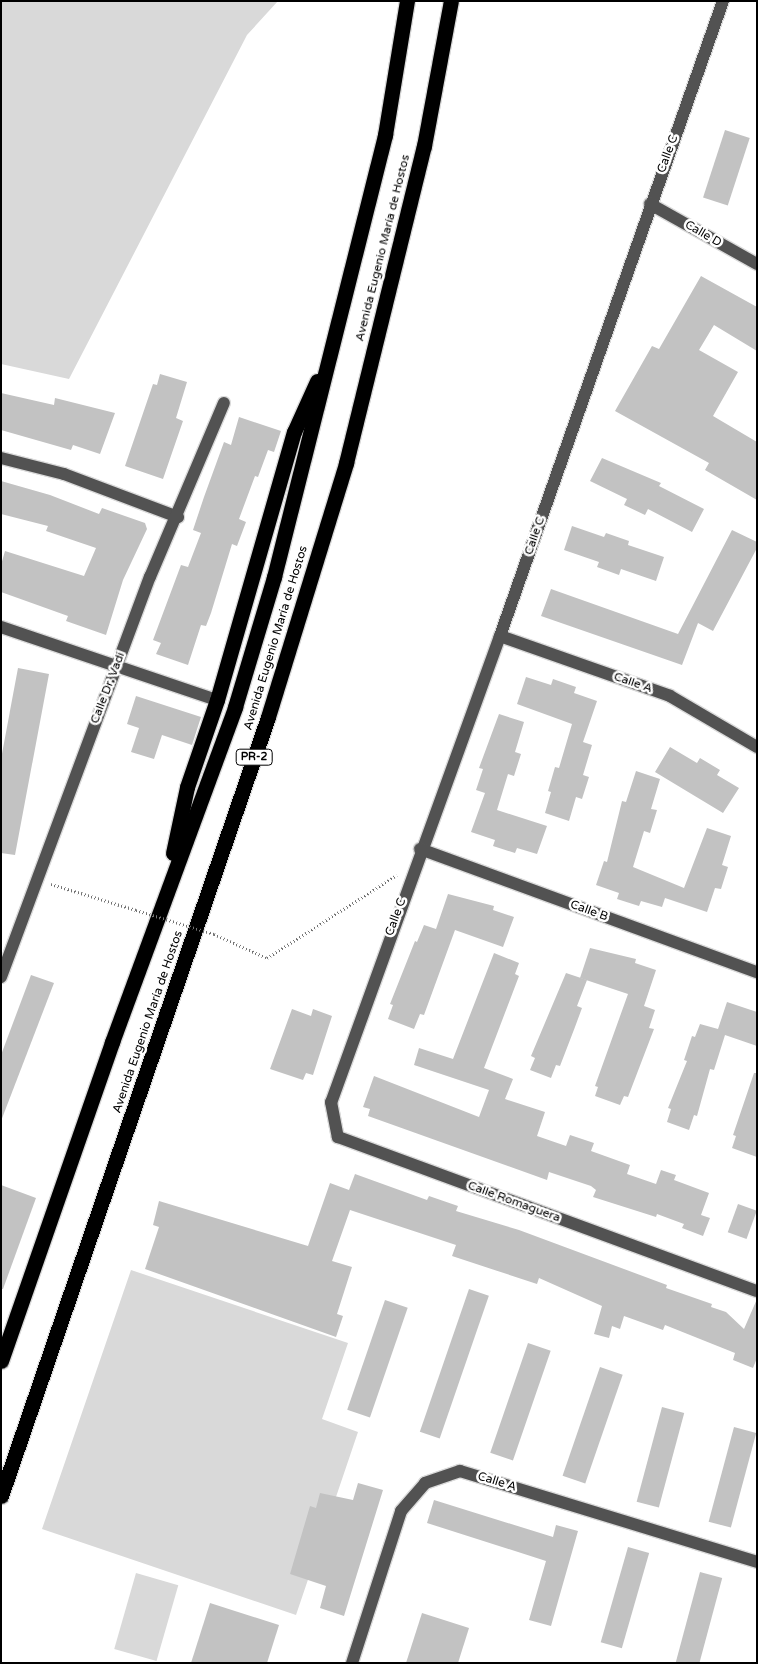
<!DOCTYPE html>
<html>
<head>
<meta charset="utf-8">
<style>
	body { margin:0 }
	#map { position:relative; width:758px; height:1664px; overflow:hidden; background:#fff; font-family:"Varela Round",sans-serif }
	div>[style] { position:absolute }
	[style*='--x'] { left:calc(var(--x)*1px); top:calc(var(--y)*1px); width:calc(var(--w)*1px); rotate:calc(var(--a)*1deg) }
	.green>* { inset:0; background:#d9d9d9; transform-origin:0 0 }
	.building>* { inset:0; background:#c2c2c2; transform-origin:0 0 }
	.path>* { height:3px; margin-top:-1.5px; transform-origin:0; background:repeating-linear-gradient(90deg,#747474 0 1px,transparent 0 3.5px) }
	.roads { filter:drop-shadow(1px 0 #dbdbdb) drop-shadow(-1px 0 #dbdbdb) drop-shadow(0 1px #dbdbdb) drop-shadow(0 -1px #dbdbdb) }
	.minor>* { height:12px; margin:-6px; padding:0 6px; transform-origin:6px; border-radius:6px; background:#525252 }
	.highway>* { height:15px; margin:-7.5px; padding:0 7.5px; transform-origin:7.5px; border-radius:7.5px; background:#000 }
	.path-bridge>* { height:3px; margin-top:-1.5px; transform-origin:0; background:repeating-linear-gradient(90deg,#747474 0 1px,transparent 0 3.5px) }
	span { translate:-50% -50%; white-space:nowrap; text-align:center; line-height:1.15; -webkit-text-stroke:5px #fff; paint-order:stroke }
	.shield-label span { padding:1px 4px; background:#fff; border:1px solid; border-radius:4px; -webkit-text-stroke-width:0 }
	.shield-label { font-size:11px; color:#000; font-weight:700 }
	.street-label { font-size:12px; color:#000 }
	.frame { position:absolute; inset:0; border:2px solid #000; pointer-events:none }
</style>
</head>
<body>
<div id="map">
	<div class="green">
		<div style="clip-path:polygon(1px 1px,278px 1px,247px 35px,69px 379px,1px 364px)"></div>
		<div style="clip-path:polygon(131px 1270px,348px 1343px,322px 1419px,358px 1432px,296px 1615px,42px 1529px)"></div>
		<div style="left:136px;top:1573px;width:44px;height:79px;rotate:16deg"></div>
	</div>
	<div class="building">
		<div style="left:725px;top:130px;width:26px;height:71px;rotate:18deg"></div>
		<div style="clip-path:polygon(701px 276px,757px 307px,757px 351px,714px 325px,699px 350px,738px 372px,713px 416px,757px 442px,757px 500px,705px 470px,709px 463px,615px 411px,652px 346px,659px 349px)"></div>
		<div style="clip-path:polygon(160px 374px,187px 382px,176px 418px,183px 421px,163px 479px,125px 466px,153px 384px,157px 385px)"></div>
		<div style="clip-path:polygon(1px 393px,54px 405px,55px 398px,115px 413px,100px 454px,73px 445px,71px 450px,1px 430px)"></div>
		<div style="clip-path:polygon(239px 417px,281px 431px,274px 452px,268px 450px,258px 477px,255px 476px,239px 519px,246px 522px,237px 546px,232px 544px,211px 613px,206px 626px,201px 625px,188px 665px,156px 654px,161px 643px,153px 640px,181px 565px,188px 567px,201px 533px,193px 530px,204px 497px,224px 442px,231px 445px)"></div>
		<div style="clip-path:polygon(602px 458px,661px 483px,659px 486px,704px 509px,692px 532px,648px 509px,645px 515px,624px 505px,627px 499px,590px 481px)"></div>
		<div style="clip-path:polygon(1px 481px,50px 495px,99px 514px,102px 508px,145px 523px,147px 529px,123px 580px,106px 635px,66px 621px,68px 616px,1px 592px,1px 565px,5px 551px,84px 576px,96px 548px,46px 531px,48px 526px,1px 514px)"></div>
		<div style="clip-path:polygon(572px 526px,604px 537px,606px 533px,629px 541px,628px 545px,664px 557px,656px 581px,621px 569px,619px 575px,597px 567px,599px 562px,564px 550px)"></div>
		<div style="clip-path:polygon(732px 530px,757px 542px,757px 548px,713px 631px,698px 623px,682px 665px,541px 616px,551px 589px,678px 634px)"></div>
		<div style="clip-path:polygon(18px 668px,49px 674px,15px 855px,1px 853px,1px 759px)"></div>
		<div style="clip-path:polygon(526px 677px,551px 685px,553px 679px,576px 687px,574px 693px,597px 701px,583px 742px,592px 745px,583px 775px,589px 777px,582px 799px,576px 797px,569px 821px,545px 813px,551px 792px,548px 791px,555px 767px,559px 768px,572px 724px,517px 704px)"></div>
		<div style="clip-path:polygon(136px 696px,201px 717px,192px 745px,162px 735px,154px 759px,131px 752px,139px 728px,127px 724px)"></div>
		<div style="clip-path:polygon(499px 714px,524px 722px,515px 752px,521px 754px,514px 776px,508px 774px,497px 810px,547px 826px,537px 854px,517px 848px,515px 853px,493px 846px,495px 840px,471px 832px,485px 793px,476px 790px,483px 769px,479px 768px)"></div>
		<div style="clip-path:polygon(670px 747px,697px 763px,700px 758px,720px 770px,717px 775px,739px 788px,723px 813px,655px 772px)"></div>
		<div style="clip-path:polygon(636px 771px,660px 779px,651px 809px,657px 810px,650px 833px,644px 831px,633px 867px,684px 888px,707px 828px,731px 836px,722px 865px,728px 867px,721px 889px,715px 888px,707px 912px,665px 898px,662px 907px,641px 901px,639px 906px,617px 899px,619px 893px,596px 885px,604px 861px,607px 862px,622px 801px,626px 802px)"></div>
		<div style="clip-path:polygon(448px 894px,494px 906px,493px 910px,514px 917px,503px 947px,455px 930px,424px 1015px,420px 1014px,414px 1029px,388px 1019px,393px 1005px,390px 1004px,415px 941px,417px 942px,424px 925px,436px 929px)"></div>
		<div style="clip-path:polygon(590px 948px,636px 959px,635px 963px,656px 970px,644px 1006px,655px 1010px,649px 1028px,654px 1029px,628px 1097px,624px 1096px,620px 1105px,595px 1096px,598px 1087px,595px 1086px,628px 994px,580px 978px)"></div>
		<div style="clip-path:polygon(494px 953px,519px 963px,515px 974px,519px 976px,484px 1068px,513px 1079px,505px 1099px,545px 1112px,537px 1136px,566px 1146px,570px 1135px,594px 1143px,591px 1151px,630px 1165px,627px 1174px,656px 1184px,661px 1170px,676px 1175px,674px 1180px,709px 1193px,701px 1215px,710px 1218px,703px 1236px,682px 1228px,684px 1224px,657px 1214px,656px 1217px,593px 1197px,596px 1190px,591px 1186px,549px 1172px,547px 1180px,368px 1116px,370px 1109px,363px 1107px,374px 1076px,479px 1117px,489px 1090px,414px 1065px,419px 1048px,453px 1059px)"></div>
		<div style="clip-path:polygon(566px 973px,587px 980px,577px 1006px,582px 1008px,575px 1027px,560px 1066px,556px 1065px,551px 1078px,530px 1070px,535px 1058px,531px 1056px)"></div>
		<div style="clip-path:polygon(31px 975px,54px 983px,1px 1121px,1px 1055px)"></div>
		<div style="clip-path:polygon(727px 1002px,757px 1012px,757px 1046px,725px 1035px,714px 1070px,710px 1069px,697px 1116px,694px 1115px,689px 1130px,667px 1122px,671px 1109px,668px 1108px,687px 1061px,684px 1060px,692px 1036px,695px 1037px,700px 1024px,718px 1029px)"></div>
		<div style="clip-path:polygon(292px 1009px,311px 1016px,313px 1009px,332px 1016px,313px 1075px,306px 1073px,303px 1080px,270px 1069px)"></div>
		<div style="clip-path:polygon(754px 1073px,757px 1073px,757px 1157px,732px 1148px,736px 1136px,733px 1135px)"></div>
		<div style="clip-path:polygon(355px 1174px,427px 1200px,429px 1196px,458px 1206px,456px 1211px,519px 1230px,667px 1285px,666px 1288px,712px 1304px,711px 1307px,726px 1312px,744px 1329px,757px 1299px,757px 1358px,753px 1368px,733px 1360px,735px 1353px,665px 1325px,663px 1330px,624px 1316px,620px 1329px,612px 1326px,609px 1338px,594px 1334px,602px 1306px,539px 1278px,537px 1284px,452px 1256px,456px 1245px,350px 1210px,332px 1261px,352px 1267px,337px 1314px,343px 1316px,336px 1337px,145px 1269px,159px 1227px,153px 1225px,159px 1201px,308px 1246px,330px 1183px,349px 1190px)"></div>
		<div style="clip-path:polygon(1px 1185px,36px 1198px,3px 1289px,1px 1289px)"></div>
		<div style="left:738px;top:1204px;width:20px;height:30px;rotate:20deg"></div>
		<div style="left:469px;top:1289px;width:21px;height:151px;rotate:19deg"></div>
		<div style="left:385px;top:1300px;width:24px;height:116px;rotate:19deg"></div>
		<div style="left:528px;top:1343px;width:24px;height:116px;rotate:19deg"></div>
		<div style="left:600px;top:1367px;width:24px;height:115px;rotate:19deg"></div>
		<div style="left:662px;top:1407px;width:23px;height:98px;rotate:15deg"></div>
		<div style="left:734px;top:1427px;width:23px;height:98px;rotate:15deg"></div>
		<div style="clip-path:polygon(358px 1483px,383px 1490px,344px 1616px,320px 1608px,326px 1586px,290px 1574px,310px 1506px,316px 1508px,320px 1493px,353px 1500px)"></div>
		<div style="clip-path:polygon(434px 1500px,553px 1537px,556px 1525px,578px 1531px,551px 1626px,529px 1620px,546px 1561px,427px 1523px)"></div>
		<div style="left:628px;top:1547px;width:22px;height:99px;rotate:16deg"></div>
		<div style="left:700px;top:1572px;width:23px;height:94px;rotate:15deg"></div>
		<div style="clip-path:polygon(210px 1603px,279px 1625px,267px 1663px,191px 1663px)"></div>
		<div style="clip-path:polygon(422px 1613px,469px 1628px,458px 1663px,406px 1663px)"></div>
	</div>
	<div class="path">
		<div style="--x:51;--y:884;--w:89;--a:17"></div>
		<div style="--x:214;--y:934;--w:58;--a:24.4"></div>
		<div style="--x:267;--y:958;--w:154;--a:-32.6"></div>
	</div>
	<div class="roads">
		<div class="minor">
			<div style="--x:723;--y:1;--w:673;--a:109.35"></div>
			<div style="--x:500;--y:636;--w:496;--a:109.9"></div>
			<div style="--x:331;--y:1102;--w:36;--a:79"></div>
			<div style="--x:338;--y:1137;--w:446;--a:20.2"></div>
			<div style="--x:650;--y:204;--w:123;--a:29.3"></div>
			<div style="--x:1;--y:458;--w:65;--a:14.3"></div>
			<div style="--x:64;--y:474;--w:122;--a:20.7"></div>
			<div style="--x:1;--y:627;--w:228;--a:18.7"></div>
			<div style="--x:500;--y:636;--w:180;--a:19.4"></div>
			<div style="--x:670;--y:696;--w:101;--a:30.4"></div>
			<div style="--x:420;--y:849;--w:359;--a:20.1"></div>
			<div style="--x:1;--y:977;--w:427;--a:-69.6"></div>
			<div style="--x:150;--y:577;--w:189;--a:-67"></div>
			<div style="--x:352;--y:1663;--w:160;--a:-72.1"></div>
			<div style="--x:401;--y:1511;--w:37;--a:-49"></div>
			<div style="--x:425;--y:1483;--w:37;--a:-19"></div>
			<div style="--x:460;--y:1471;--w:311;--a:17"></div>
		</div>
		<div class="highway">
			<div style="--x:173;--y:853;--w:67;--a:-78"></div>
			<div style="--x:187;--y:787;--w:92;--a:-71"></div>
			<div style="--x:217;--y:700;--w:279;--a:-74"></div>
			<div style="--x:294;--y:432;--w:56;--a:-65.7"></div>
			<div style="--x:1;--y:1361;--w:338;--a:-70.8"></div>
			<div style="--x:112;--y:1042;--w:357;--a:-69.8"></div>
			<div style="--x:235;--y:707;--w:136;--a:-73.3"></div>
			<div style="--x:274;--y:577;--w:456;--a:-75.9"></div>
			<div style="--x:385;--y:135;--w:136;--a:-80.7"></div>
			<div style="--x:1;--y:1496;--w:823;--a:-71.08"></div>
			<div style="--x:268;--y:717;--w:266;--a:-72.9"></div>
			<div style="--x:346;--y:463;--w:326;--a:-76.2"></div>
			<div style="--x:424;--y:146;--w:147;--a:-79.5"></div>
		</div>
	</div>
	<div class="path-bridge">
		<div style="--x:136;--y:910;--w:82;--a:17.1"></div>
	</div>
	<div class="shield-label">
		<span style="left:254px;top:757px">PR-2</span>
	</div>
	<div class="street-label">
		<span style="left:668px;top:154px;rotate:-70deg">Calle C</span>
		<span style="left:703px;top:234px;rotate:30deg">Calle D</span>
		<span style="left:383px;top:248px;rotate:-76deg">Avenida Eugenio María de Hostos</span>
		<span style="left:535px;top:536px;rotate:-71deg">Calle C</span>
		<span style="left:276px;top:638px;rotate:-73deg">Avenida Eugenio María de Hostos</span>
		<span style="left:633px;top:683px;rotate:19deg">Calle A</span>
		<span style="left:108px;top:688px;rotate:-69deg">Calle Dr. Vadi</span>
		<span style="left:589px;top:911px;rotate:20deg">Calle B</span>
		<span style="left:396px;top:917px;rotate:-70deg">Calle C</span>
		<span style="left:148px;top:1022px;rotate:-71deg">Avenida Eugenio María de Hostos</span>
		<span style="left:514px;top:1202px;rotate:20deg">Calle Romaguera</span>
		<span style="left:497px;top:1482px;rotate:17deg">Calle A</span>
	</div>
	<div class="frame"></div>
</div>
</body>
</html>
